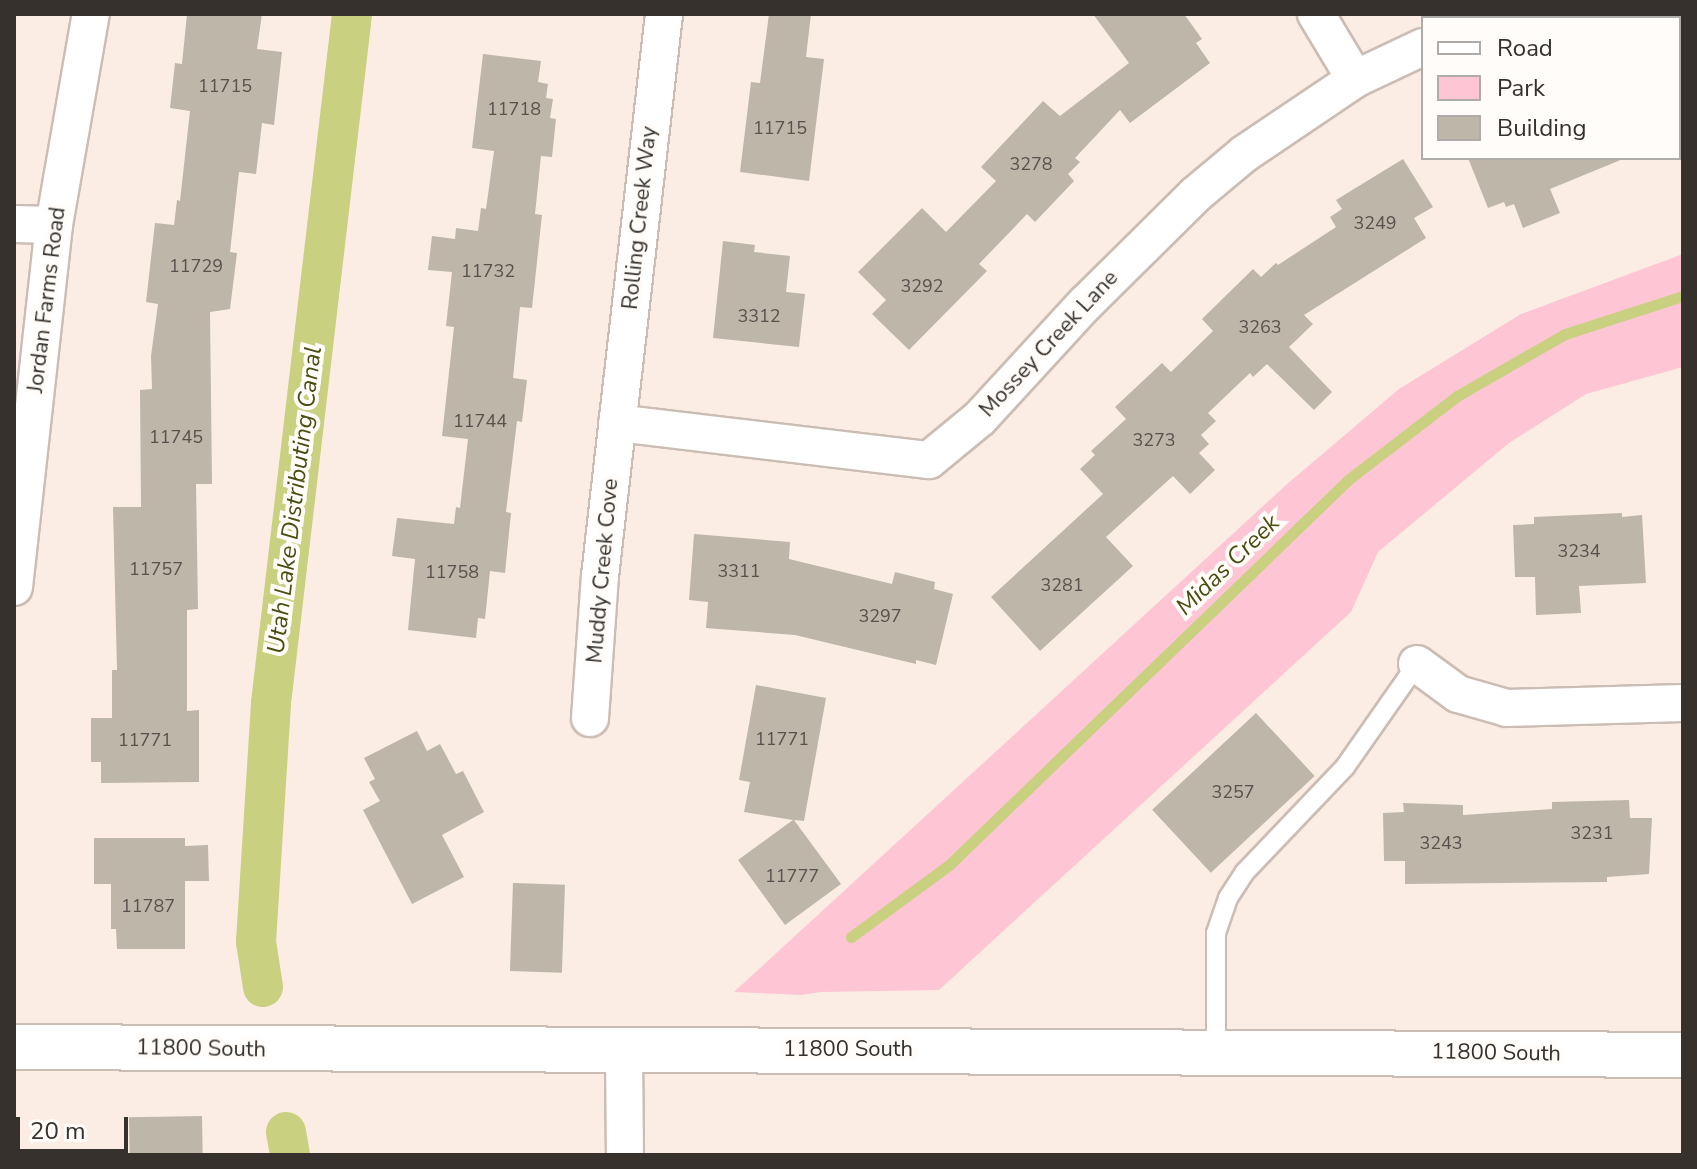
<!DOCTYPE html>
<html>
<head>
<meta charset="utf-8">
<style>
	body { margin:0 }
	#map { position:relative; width:1697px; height:1169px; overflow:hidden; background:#fbede3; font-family:"Nunito Sans",sans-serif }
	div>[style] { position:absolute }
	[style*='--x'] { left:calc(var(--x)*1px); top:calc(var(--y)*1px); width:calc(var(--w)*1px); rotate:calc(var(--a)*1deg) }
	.green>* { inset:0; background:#fec5d4 }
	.stream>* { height:11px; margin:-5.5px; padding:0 5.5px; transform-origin:5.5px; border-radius:5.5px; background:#c9d080 }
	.canal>* { height:40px; margin:-20px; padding:0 20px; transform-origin:20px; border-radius:20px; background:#c9d080 }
	.building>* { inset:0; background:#bdb6a9; transform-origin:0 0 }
	.roads { filter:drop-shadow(2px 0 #cbbdb4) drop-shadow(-2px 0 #cbbdb4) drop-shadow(0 2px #cbbdb4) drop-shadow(0 -2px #cbbdb4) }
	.lane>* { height:18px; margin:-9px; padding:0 9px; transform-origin:9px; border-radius:9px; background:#fff }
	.street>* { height:36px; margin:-18px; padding:0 18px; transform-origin:18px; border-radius:18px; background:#fff }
	.secondary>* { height:44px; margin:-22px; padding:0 22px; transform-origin:22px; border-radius:22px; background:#fff }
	span { translate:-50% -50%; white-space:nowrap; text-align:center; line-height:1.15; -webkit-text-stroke:8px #fffcfa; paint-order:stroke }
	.number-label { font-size:18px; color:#58524c }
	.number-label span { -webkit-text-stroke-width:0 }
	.street-label { font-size:22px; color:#37312d }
	.water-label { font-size:24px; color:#4a4d11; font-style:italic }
	.frame { position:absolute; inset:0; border:16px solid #37312d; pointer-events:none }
	.legend { position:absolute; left:1421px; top:16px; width:260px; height:144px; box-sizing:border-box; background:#fffcfa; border:2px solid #afaba8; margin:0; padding:10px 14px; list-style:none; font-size:24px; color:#37312d }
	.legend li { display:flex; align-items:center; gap:16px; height:40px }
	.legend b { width:40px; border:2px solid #afaba8 }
	.scale { position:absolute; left:16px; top:1117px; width:112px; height:36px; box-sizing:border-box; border:4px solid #37312d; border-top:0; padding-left:10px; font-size:24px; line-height:28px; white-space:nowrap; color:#37312d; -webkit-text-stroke:6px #fffcfa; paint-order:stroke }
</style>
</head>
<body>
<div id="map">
	<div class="green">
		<div style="clip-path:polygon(1683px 254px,1683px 367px,1586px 394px,1509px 443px,1378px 552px,1351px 612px,939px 990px,821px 992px,801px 995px,734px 992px,1286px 485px,1399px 389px,1521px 314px)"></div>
	</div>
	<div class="stream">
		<div style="--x:851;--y:937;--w:122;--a:-36.3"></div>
		<div style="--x:949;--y:865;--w:556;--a:-43.98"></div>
		<div style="--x:1349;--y:479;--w:136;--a:-37.5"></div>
		<div style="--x:1457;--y:396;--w:125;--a:-29.9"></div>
		<div style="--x:1565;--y:334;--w:124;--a:-17.9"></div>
	</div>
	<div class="canal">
		<div style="--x:263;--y:987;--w:46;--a:-98.8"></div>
		<div style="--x:256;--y:942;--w:239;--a:-86.4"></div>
		<div style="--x:271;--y:703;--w:694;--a:-83.29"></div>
		<div style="--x:286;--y:1132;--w:23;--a:80"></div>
	</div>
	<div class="building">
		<div style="clip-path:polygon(187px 14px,262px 14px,257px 49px,282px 52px,274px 125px,262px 123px,256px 174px,239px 172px,230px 252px,237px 253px,230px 309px,210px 312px,212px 484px,196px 484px,198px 609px,187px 610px,187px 711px,199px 710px,199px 782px,101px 783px,101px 762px,91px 762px,91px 718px,112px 718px,112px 670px,117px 670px,113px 507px,141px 507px,140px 390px,152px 389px,151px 356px,158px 304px,146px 302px,155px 223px,174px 225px,177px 200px,180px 201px,190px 111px,170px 108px,175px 63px,182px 64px)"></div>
		<div style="clip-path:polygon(769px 14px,811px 14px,806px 57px,824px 59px,809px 181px,740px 172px,751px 82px,760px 83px)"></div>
		<div style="clip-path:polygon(1093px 14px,1184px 14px,1202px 39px,1196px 43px,1210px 63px,1130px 123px,1120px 110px,1075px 158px,1080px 162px,1068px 174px,1074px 181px,1035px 222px,1027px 214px,979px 264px,987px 271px,909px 350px,872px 314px,886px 300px,858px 272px,922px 208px,946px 232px,996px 181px,981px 167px,1043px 101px,1060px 116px,1129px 63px)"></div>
		<div style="clip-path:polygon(483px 54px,541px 61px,538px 82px,548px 84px,546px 98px,553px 99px,550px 118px,556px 119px,552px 157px,541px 156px,535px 214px,542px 215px,532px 308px,520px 307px,513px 378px,527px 380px,522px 422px,517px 421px,506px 512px,511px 513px,505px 573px,490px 571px,485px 619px,478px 618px,476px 638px,408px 630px,415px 559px,392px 556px,397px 518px,454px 524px,456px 507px,460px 508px,468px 439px,442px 436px,454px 327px,446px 326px,452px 272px,428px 270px,432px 236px,455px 239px,456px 228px,478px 231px,481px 208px,486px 209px,494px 151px,472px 148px)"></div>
		<div style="clip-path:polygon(1468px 158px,1623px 158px,1623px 159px,1550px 189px,1560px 213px,1523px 228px,1514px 204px,1506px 207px,1504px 202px,1488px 208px)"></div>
		<div style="clip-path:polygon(1403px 159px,1433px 207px,1414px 218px,1426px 238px,1304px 315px,1313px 324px,1289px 347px,1332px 392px,1314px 410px,1267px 364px,1253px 377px,1250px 373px,1208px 413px,1216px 421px,1201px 435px,1209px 444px,1199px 453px,1215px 470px,1190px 494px,1173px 476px,1106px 537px,1133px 566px,1040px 651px,991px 597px,1103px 494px,1080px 469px,1095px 455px,1091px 451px,1126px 419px,1115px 407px,1162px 363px,1171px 372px,1213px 331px,1202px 319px,1253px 269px,1261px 277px,1276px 263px,1278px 265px,1336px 227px,1330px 217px,1342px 209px,1336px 200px)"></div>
		<div style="clip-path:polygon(723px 241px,755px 245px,754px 252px,790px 256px,786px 292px,805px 294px,799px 347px,713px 338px)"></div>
		<div style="clip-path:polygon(1622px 513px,1622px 517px,1642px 515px,1646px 583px,1579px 586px,1581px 613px,1536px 615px,1535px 577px,1515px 577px,1513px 525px,1534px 524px,1534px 517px)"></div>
		<div style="clip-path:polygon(694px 534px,790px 542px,789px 559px,892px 584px,895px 572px,935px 582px,934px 589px,953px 594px,936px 665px,916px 660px,916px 664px,795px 635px,706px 628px,708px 602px,689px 600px)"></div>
		<div style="clip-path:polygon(756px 685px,826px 698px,804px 821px,794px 820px,841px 884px,785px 925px,738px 860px,793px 820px,744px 812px,750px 782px,739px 780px)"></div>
		<div style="left:1256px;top:713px;width:86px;height:142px;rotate:47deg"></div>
		<div style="clip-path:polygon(417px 731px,427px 751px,440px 744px,456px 774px,463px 771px,484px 812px,442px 835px,464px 877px,412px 904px,363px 810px,380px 801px,369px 782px,375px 779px,364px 758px)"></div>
		<div style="clip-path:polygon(1629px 800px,1630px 818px,1652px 818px,1649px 874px,1607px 877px,1607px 882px,1405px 884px,1405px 861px,1384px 861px,1383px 813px,1404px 812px,1403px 803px,1463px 805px,1463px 815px,1552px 809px,1552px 802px)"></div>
		<div style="clip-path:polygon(94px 838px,185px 838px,185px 846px,208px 845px,209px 881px,185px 881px,185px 949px,117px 949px,116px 929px,111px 929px,111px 884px,94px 884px)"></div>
		<div style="left:513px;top:883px;width:52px;height:88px;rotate:2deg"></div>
		<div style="left:202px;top:1116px;width:39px;height:73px;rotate:89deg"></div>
	</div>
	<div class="roads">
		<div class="lane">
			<div style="--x:1216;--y:1051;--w:118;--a:-90"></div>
			<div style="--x:1216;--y:933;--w:37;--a:-71"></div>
			<div style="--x:1228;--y:898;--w:31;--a:-57"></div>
			<div style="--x:1245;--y:872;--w:145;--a:-46.4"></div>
			<div style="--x:1345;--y:767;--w:126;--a:-55"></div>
		</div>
		<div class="street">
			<div style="--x:1316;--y:14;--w:76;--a:59"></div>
			<div style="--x:1495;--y:18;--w:11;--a:-22"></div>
			<div style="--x:14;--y:224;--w:40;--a:1.4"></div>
			<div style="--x:617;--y:423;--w:314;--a:6.8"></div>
			<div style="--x:929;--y:460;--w:66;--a:-39.5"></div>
			<div style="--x:980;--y:418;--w:155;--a:-47.4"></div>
			<div style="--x:1085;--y:304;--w:155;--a:-44.7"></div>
			<div style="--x:1195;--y:195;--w:64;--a:-39.9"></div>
			<div style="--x:1244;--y:154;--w:134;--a:-34"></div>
			<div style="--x:1355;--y:79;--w:75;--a:-25.2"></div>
			<div style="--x:14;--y:587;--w:364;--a:-83.7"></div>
			<div style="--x:54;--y:225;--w:214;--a:-80.1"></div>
			<div style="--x:1417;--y:664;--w:51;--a:36.2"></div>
			<div style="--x:1458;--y:694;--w:51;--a:15.9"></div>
			<div style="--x:1507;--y:708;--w:176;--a:-1.6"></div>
			<div style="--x:590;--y:718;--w:142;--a:-86"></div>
			<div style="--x:600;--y:576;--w:566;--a:-83.5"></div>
			<div style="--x:624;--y:1048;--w:107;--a:89.5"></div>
		</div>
		<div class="secondary">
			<div style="--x:14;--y:1047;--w:1669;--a:0.27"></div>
		</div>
	</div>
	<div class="number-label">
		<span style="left:225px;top:86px">11715</span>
		<span style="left:514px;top:109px">11718</span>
		<span style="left:780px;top:128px">11715</span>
		<span style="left:1031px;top:164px">3278</span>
		<span style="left:1375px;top:223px">3249</span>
		<span style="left:196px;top:266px">11729</span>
		<span style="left:488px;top:271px">11732</span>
		<span style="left:922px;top:286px">3292</span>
		<span style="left:759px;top:316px">3312</span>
		<span style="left:1260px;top:327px">3263</span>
		<span style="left:480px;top:421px">11744</span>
		<span style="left:176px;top:437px">11745</span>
		<span style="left:1154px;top:440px">3273</span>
		<span style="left:1579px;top:551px">3234</span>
		<span style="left:156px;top:569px">11757</span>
		<span style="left:739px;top:571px">3311</span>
		<span style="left:452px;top:572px">11758</span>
		<span style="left:1062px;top:585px">3281</span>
		<span style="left:880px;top:616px">3297</span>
		<span style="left:782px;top:739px">11771</span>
		<span style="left:145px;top:740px">11771</span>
		<span style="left:1233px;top:792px">3257</span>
		<span style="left:1592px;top:833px">3231</span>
		<span style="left:1441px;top:843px">3243</span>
		<span style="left:792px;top:876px">11777</span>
		<span style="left:148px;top:906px">11787</span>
	</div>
	<div class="street-label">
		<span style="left:640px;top:218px;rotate:-84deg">Rolling Creek Way</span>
		<span style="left:47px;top:300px;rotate:-83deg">Jordan Farms Road</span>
		<span style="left:1049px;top:344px;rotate:-47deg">Mossey Creek Lane</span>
		<span style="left:603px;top:571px;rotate:-85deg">Muddy Creek Cove</span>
		<span style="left:201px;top:1049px;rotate:1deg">11800 South</span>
		<span style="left:848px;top:1050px">11800 South</span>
		<span style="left:1496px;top:1053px;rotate:1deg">11800 South</span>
	</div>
	<div class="water-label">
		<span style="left:295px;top:500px;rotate:-83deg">Utah Lake Distributing Canal</span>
		<span style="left:1228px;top:565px;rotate:-44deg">Midas Creek</span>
	</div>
	<div class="frame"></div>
	<ul class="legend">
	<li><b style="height:10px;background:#fff"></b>Road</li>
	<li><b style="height:22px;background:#fec5d4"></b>Park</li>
	<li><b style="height:22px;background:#bdb6a9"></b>Building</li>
	</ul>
	<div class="scale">20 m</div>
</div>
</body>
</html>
